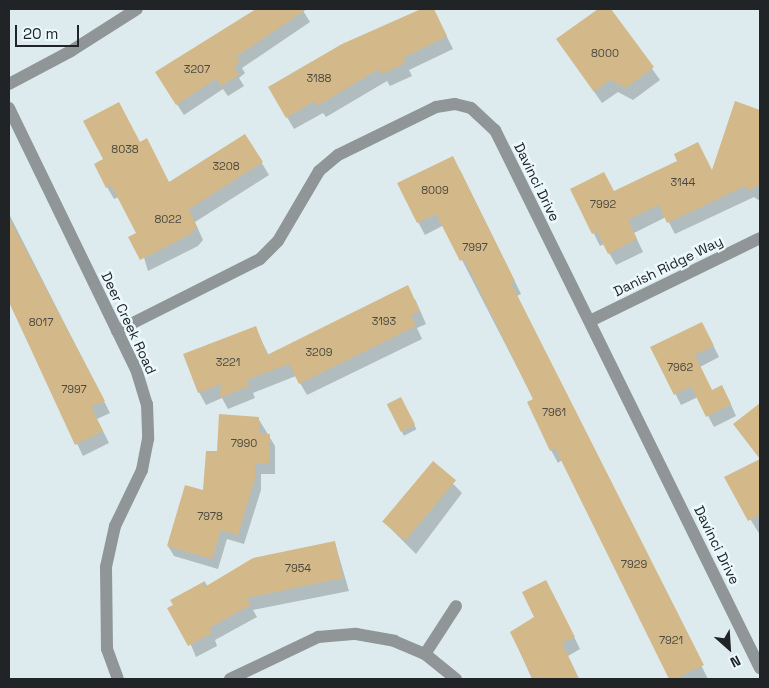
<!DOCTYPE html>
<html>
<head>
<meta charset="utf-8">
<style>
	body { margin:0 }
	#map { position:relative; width:769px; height:688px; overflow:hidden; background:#ddebee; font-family:"Space Grotesk",sans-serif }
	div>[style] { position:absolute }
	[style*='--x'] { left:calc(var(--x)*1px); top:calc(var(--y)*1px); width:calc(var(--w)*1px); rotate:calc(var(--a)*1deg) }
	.shadow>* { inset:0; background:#0003; transform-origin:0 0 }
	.building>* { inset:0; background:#d3b98a; transform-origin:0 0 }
	.minor>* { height:12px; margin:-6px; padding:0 6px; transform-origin:6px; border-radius:6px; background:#909597 }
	span { translate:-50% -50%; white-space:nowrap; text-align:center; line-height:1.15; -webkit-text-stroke:5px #ebf8fc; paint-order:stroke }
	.number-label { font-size:11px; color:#4d493f }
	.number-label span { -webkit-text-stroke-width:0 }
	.street-label { font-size:14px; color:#202426 }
	.frame { position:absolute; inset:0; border:10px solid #202426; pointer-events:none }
	.north { position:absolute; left:704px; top:623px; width:50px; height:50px; -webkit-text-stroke:4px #ebf8fc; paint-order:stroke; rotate:154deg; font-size:14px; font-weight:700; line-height:20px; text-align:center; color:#202426 }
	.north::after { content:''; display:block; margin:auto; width:18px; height:22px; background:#202426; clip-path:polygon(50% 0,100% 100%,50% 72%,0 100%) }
	.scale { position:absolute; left:15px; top:25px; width:64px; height:22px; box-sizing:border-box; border:2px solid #202426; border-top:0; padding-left:6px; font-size:15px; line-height:18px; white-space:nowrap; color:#202426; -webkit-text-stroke:4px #ebf8fc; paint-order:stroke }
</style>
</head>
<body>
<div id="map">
	<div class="shadow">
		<div style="clip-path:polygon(258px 9px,302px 9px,310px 22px,242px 68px,245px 73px,239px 78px,244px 86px,228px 96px,223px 89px,184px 115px,163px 83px)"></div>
		<div style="clip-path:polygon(424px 9px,433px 9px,453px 49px,409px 70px,412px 76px,390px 86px,387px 81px,326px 117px,323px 113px,294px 129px,270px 88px,343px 45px)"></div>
		<div style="clip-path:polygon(600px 9px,610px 9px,660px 80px,633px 100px,618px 92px,602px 103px,558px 40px)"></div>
		<div style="clip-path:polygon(736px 103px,760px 111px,760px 201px,754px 197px,675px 234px,666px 217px,634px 233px,643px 252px,616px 265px,604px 244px,600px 246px,572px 189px,614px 193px,712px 172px)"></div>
		<div style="clip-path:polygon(245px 135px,269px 175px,195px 222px,203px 240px,198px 246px,148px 271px,137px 234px,119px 197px,114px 199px,107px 187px,140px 144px,169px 183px)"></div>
		<div style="clip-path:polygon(460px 170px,521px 294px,517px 296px,708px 679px,671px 679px,562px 460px,558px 463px,551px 450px,534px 400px,444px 225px,425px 235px,418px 222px)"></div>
		<div style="clip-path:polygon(9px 214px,110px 413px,97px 419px,109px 443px,83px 456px,9px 302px)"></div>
		<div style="clip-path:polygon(415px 299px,426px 324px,417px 328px,422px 339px,307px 395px,296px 376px,253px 393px,255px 398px,228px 409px,222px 398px,206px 405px,199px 392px,255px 327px,269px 356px)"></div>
		<div style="clip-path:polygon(708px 335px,719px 357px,700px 367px,712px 391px,728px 398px,736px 416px,714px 427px,698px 397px,681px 405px,652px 347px)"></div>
		<div style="left:401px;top:399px;width:34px;height:14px;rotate:63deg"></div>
		<div style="clip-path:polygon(760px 405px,760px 453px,757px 455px,734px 424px)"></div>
		<div style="clip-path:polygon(258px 418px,275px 446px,275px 474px,261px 474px,261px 490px,244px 544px,227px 539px,218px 569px,174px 556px,168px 546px,204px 492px,218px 452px)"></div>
		<div style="clip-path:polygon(758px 461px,760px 466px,760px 535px,725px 478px)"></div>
		<div style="clip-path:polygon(433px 463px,462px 493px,416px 554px,384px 522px)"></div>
		<div style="clip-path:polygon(335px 543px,349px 591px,253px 610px,257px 617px,215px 640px,217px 646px,196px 657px,172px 600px,205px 582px,208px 587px)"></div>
		<div style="clip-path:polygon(553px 594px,580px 649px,568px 656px,579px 679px,532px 679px,511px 632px,536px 617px)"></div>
	</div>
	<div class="building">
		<div style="clip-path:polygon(256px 9px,307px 9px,236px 57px,240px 62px,234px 67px,239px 75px,221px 86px,216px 79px,176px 105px,155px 72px)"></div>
		<div style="clip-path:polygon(421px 9px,434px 9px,447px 36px,403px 58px,406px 63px,382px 74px,379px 69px,317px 106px,315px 101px,286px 118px,268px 87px,342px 44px)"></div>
		<div style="clip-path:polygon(598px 9px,611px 9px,654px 67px,626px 88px,610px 80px,594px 92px,556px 39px)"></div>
		<div style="clip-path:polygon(735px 101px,760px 110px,760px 185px,748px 191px,746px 186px,667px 223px,659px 205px,628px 220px,637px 239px,608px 254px,597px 232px,592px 234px,570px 189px,604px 172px,614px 191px,677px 161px,674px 154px,698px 142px,712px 170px)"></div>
		<div style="clip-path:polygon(119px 102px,140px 142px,147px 138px,169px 182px,245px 134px,263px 162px,189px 209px,197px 227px,191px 234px,140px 260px,128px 237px,136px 233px,111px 185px,106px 188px,94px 164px,103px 159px,83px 121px)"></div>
		<div style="clip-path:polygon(453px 156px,515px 281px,511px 283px,704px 665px,675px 679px,669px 679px,555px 448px,550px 451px,527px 402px,533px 399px,464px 259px,460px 261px,436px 214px,417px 223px,397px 183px)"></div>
		<div style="clip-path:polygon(9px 218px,105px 401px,91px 407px,103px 431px,75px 445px,9px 302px)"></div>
		<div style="clip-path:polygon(408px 285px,420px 311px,411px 315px,416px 326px,299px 384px,289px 364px,247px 380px,249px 386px,220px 398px,221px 384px,198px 393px,183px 354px,256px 326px,267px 355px)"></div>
		<div style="clip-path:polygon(702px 322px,714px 346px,695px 355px,712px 390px,722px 385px,731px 404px,706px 417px,691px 386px,674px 395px,650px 347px)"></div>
		<div style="left:401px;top:397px;width:31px;height:16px;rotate:63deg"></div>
		<div style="clip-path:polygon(760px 403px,760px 515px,748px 521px,724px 477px,760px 459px,733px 424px)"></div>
		<div style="clip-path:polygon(219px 414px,259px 417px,259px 433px,270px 434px,269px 463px,255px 464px,255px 479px,238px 535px,221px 530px,212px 559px,167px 546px,185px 485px,203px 490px,206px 451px,217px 451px)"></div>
		<div style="left:433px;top:461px;width:30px;height:79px;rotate:40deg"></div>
		<div style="clip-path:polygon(335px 541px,343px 578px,247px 598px,251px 605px,209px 628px,212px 633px,188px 646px,167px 608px,173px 605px,170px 600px,205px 581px,203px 588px,253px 558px)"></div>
		<div style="clip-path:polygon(546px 580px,575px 637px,562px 643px,579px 679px,533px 679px,510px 632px,534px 617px,522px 592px)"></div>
	</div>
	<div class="minor">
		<div style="--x:9;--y:84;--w:70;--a:-28"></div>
		<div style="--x:71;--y:51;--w:78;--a:-32.5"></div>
		<div style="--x:9;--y:108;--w:290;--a:64.1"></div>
		<div style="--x:136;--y:369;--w:37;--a:73"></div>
		<div style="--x:147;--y:404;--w:35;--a:88"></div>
		<div style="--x:148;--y:439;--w:32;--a:101"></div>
		<div style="--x:142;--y:470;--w:62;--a:115.7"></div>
		<div style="--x:115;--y:526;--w:42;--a:102.4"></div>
		<div style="--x:106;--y:567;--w:82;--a:89.3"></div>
		<div style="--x:107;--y:649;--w:32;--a:70"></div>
		<div style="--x:590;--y:321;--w:189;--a:-26"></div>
		<div style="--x:117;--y:331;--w:160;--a:-26.7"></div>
		<div style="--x:260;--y:259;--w:25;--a:-45"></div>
		<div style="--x:278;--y:241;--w:81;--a:-59.6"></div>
		<div style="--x:319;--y:171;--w:25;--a:-40"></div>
		<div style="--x:338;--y:155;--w:109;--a:-26.1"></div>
		<div style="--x:436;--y:107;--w:19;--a:-9"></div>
		<div style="--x:455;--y:104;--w:16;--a:14"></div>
		<div style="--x:471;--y:108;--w:33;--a:43"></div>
		<div style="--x:495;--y:130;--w:600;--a:63.78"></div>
		<div style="--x:425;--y:654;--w:57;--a:-57.1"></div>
		<div style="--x:230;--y:679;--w:98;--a:-25.5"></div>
		<div style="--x:318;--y:637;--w:38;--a:-5"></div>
		<div style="--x:356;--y:634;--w:39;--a:10"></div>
		<div style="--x:394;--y:641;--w:34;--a:23"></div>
		<div style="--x:425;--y:654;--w:40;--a:39"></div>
	</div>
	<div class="number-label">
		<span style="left:605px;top:53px">8000</span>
		<span style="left:197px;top:69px">3207</span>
		<span style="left:319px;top:78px">3188</span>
		<span style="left:125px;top:149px">8038</span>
		<span style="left:226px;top:166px">3208</span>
		<span style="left:683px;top:182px">3144</span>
		<span style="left:435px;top:190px">8009</span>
		<span style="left:603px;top:204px">7992</span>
		<span style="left:168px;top:219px">8022</span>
		<span style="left:475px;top:247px">7997</span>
		<span style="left:384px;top:321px">3193</span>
		<span style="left:41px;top:322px">8017</span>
		<span style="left:319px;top:352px">3209</span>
		<span style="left:228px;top:362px">3221</span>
		<span style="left:680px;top:367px">7962</span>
		<span style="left:74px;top:389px">7997</span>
		<span style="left:554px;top:412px">7961</span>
		<span style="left:244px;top:443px">7990</span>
		<span style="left:210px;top:516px">7978</span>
		<span style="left:634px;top:564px">7929</span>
		<span style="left:298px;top:568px">7954</span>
		<span style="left:671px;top:640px">7921</span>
	</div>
	<div class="street-label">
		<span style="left:537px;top:182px;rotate:64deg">Davinci Drive</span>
		<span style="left:668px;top:266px;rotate:-26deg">Danish Ridge Way</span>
		<span style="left:129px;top:323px;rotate:65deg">Deer Creek Road</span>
		<span style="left:717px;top:545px;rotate:64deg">Davinci Drive</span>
	</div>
	<div class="frame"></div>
	<div class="north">N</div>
	<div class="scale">20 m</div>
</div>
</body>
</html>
